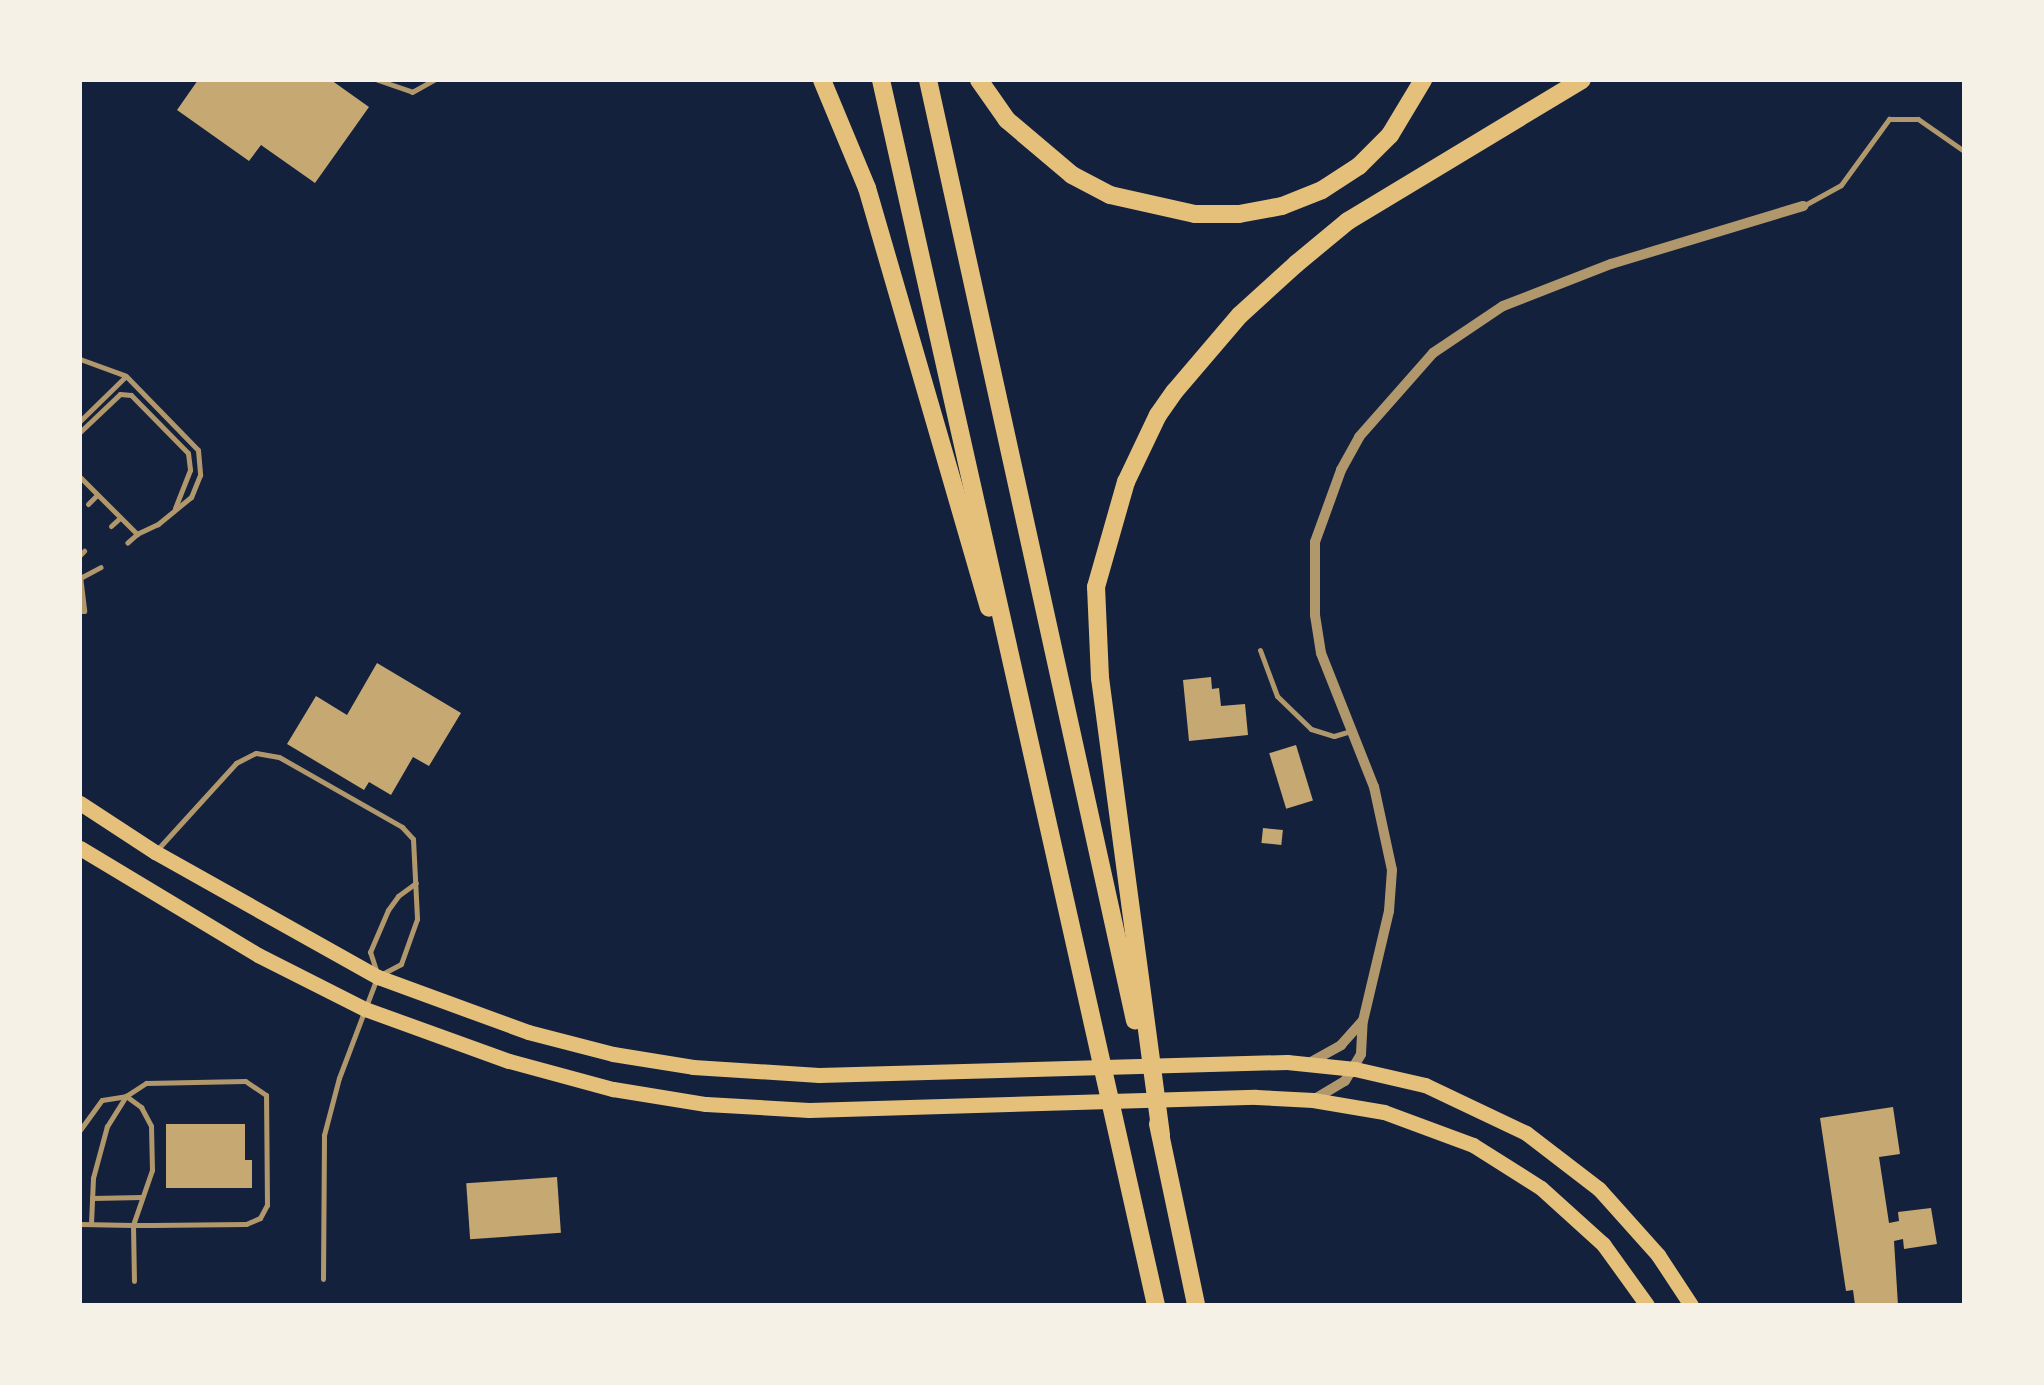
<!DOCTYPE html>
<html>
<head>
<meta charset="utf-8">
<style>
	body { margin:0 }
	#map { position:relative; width:2044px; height:1385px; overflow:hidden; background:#14213d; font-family:Inter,sans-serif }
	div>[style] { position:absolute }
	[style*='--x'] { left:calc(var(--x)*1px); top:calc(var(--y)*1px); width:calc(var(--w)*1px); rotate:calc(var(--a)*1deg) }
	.building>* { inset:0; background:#c6a872; transform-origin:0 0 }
	.service>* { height:5px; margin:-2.5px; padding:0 2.5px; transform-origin:2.5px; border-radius:2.5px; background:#b1986c }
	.minor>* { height:10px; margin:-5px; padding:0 5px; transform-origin:5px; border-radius:5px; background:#b1986c }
	.primary>* { height:15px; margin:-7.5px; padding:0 7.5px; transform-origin:7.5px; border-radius:7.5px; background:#e5c07b }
	.motorway>* { height:18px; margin:-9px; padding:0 9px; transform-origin:9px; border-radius:9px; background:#e5c07b }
	span { translate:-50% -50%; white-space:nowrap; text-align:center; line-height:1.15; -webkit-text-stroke:8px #f6f1e7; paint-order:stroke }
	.frame { position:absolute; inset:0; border:82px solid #f6f1e7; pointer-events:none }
</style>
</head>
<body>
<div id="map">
	<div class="building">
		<div style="clip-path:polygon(198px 80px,331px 80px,369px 107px,315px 183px,261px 145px,249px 161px,177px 110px)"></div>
		<div style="clip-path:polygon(377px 663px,461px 713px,429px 766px,413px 757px,391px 795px,369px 782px,364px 790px,287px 744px,316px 696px,347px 715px)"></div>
		<div style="clip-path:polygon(1211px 677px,1212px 689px,1219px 688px,1221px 706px,1245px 704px,1248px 735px,1189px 741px,1183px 680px)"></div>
		<div style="left:1296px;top:745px;width:58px;height:28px;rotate:73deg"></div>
		<div style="left:1263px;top:828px;width:20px;height:15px;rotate:6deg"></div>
		<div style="clip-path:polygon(1893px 1107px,1900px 1154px,1879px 1157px,1889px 1223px,1899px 1221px,1898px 1212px,1931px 1208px,1937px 1244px,1904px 1249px,1903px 1239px,1894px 1241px,1898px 1305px,1855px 1305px,1853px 1290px,1846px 1291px,1820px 1118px)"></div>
		<div style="clip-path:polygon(166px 1124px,245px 1124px,245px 1160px,252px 1160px,252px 1188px,166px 1188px)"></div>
		<div style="left:557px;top:1177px;width:56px;height:91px;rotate:86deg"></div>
	</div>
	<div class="service">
		<div style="--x:378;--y:80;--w:36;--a:19"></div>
		<div style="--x:412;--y:92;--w:25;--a:-29"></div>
		<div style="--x:1803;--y:206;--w:43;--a:-28.9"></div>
		<div style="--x:1841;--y:185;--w:82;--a:-54"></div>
		<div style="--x:1889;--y:119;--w:29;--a:0"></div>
		<div style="--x:1918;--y:119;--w:56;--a:34.8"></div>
		<div style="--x:80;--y:359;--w:47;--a:20"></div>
		<div style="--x:80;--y:421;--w:64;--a:-44.4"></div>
		<div style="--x:126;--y:376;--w:103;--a:45.8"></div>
		<div style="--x:198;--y:450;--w:25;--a:85"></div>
		<div style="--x:200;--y:475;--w:24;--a:112"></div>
		<div style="--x:191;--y:497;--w:43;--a:140.7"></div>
		<div style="--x:158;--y:524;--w:23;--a:155"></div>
		<div style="--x:80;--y:432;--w:55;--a:-43.5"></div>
		<div style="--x:120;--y:394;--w:11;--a:5"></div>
		<div style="--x:131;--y:395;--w:81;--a:45.5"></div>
		<div style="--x:188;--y:453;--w:17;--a:83"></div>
		<div style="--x:190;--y:470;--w:41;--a:111.5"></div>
		<div style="--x:80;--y:477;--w:81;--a:45"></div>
		<div style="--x:137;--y:534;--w:13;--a:138"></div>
		<div style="--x:88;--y:504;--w:13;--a:-45"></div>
		<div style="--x:111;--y:526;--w:12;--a:-42"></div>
		<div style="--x:80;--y:555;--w:6;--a:-45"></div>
		<div style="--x:80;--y:576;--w:35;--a:83"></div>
		<div style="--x:84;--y:611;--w:4;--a:180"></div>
		<div style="--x:82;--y:577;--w:21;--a:-28"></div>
		<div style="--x:1260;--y:650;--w:49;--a:69.7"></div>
		<div style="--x:1277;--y:696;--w:47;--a:44.1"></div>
		<div style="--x:1311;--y:729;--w:24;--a:17"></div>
		<div style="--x:1334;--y:736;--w:17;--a:-17"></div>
		<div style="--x:156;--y:851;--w:119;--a:-47.7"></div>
		<div style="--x:236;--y:763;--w:22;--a:-27"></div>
		<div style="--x:256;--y:753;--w:23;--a:10"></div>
		<div style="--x:279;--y:757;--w:142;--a:29.6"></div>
		<div style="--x:402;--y:827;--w:16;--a:47"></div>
		<div style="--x:413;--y:839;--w:80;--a:87.1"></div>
		<div style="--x:417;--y:919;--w:48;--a:109.6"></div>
		<div style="--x:401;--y:964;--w:24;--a:152"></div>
		<div style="--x:376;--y:970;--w:19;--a:-108"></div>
		<div style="--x:370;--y:952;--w:46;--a:-66.8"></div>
		<div style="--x:388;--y:910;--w:17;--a:-54"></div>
		<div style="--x:398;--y:896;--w:22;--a:-36"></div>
		<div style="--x:80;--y:1130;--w:37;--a:-54"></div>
		<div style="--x:102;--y:1100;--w:24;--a:-9"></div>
		<div style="--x:126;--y:1096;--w:19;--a:36"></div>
		<div style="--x:141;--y:1107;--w:21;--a:62"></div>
		<div style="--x:151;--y:1126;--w:44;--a:88.7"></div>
		<div style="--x:152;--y:1170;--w:58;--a:109.1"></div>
		<div style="--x:133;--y:1225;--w:56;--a:89"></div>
		<div style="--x:92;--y:1198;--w:50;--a:-1.1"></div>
		<div style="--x:80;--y:1224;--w:53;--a:1.1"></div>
		<div style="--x:133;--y:1225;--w:18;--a:0"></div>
		<div style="--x:151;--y:1225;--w:95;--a:-0.6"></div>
		<div style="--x:246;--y:1224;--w:15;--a:-23"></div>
		<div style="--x:260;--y:1218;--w:15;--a:-62"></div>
		<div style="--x:267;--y:1205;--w:110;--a:-90.5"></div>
		<div style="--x:266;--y:1095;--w:25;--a:-146"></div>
		<div style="--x:245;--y:1081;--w:99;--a:178.8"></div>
		<div style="--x:146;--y:1083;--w:24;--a:147"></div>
		<div style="--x:126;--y:1096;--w:36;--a:122"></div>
		<div style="--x:107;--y:1126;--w:54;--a:105.1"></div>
		<div style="--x:93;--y:1178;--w:46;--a:92.5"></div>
		<div style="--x:323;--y:1279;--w:144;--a:-89.6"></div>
		<div style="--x:324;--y:1135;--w:59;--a:-75.3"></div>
		<div style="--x:339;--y:1078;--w:105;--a:-69.3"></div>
	</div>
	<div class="minor">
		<div style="--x:1309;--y:1063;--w:37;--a:-29"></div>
		<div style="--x:1341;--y:1045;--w:31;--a:-48"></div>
		<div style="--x:1313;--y:1100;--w:37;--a:-31"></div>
		<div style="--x:1345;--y:1081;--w:31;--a:-59"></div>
		<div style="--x:1361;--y:1054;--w:33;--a:-87"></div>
		<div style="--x:1363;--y:1021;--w:113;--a:-76.7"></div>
		<div style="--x:1389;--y:911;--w:41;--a:-85.8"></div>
		<div style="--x:1392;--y:870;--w:85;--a:-102.2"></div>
		<div style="--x:1374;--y:787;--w:144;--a:-111.6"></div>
		<div style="--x:1321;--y:653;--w:38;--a:-99"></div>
		<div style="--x:1315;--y:615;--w:73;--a:-90"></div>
		<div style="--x:1315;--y:542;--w:77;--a:-70.1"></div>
		<div style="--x:1341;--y:470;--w:38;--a:-61"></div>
		<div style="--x:1359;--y:437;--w:112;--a:-48.6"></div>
		<div style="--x:1433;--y:353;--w:84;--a:-33.9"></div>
		<div style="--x:1503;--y:306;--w:116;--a:-21.3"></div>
		<div style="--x:1611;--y:264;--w:201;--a:-16.8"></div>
	</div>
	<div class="primary">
		<div style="--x:80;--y:803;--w:90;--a:33.2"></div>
		<div style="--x:155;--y:852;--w:256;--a:29.3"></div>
		<div style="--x:378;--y:977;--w:160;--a:20.1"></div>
		<div style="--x:528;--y:1032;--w:88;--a:14.5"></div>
		<div style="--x:613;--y:1054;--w:81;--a:9.2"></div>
		<div style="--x:693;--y:1067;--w:126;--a:3.6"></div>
		<div style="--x:819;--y:1075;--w:468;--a:-1.6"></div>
		<div style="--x:1287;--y:1062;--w:68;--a:5.9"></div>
		<div style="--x:1355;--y:1069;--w:72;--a:12.9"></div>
		<div style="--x:1425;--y:1085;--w:112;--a:25.4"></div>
		<div style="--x:1526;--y:1133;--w:92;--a:37.5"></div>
		<div style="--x:1599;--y:1189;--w:89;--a:48.2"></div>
		<div style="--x:1658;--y:1255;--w:60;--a:56.6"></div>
		<div style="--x:80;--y:848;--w:208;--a:31"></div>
		<div style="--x:258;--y:955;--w:120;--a:26.8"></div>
		<div style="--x:365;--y:1009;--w:153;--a:19.9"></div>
		<div style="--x:509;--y:1061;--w:108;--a:15.1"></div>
		<div style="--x:613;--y:1089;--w:94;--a:9.2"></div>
		<div style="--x:706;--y:1104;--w:103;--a:3.3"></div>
		<div style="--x:809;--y:1110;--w:447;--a:-1.7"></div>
		<div style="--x:1256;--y:1097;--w:57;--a:3"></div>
		<div style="--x:1313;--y:1100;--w:72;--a:9.6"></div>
		<div style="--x:1384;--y:1112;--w:95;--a:20.3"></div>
		<div style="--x:1473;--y:1145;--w:80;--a:32.3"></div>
		<div style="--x:1541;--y:1188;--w:84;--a:42.1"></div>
		<div style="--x:1603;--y:1244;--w:75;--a:54.2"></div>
	</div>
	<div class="motorway">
		<div style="--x:822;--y:80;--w:117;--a:67.4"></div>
		<div style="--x:867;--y:188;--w:437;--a:73.8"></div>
		<div style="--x:881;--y:80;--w:1255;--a:77.35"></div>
		<div style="--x:928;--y:80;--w:963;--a:77.59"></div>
		<div style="--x:979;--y:80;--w:49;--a:55"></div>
		<div style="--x:1007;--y:120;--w:85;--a:40.2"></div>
		<div style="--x:1072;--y:175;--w:43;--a:27.8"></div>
		<div style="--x:1110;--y:195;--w:87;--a:12.6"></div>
		<div style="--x:1195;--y:214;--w:44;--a:0"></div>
		<div style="--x:1239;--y:214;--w:44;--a:-10.5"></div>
		<div style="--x:1282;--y:206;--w:43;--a:-21.8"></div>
		<div style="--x:1322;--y:190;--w:44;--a:-33"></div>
		<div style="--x:1359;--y:166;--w:44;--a:-45"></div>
		<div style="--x:1390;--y:135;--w:64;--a:-59"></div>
		<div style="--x:1158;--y:1124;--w:185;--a:78.1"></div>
		<div style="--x:1161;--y:1135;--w:461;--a:-97.6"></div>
		<div style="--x:1100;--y:678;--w:91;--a:-92.5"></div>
		<div style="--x:1096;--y:587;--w:109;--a:-74.1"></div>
		<div style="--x:1126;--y:482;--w:74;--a:-64.5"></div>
		<div style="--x:1158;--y:415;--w:29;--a:-55"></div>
		<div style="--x:1175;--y:391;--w:100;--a:-49.5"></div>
		<div style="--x:1240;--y:315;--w:76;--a:-42.3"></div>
		<div style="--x:1296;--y:264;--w:67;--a:-39.6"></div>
		<div style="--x:1348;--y:221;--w:273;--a:-31.1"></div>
	</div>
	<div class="frame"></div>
</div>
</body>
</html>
